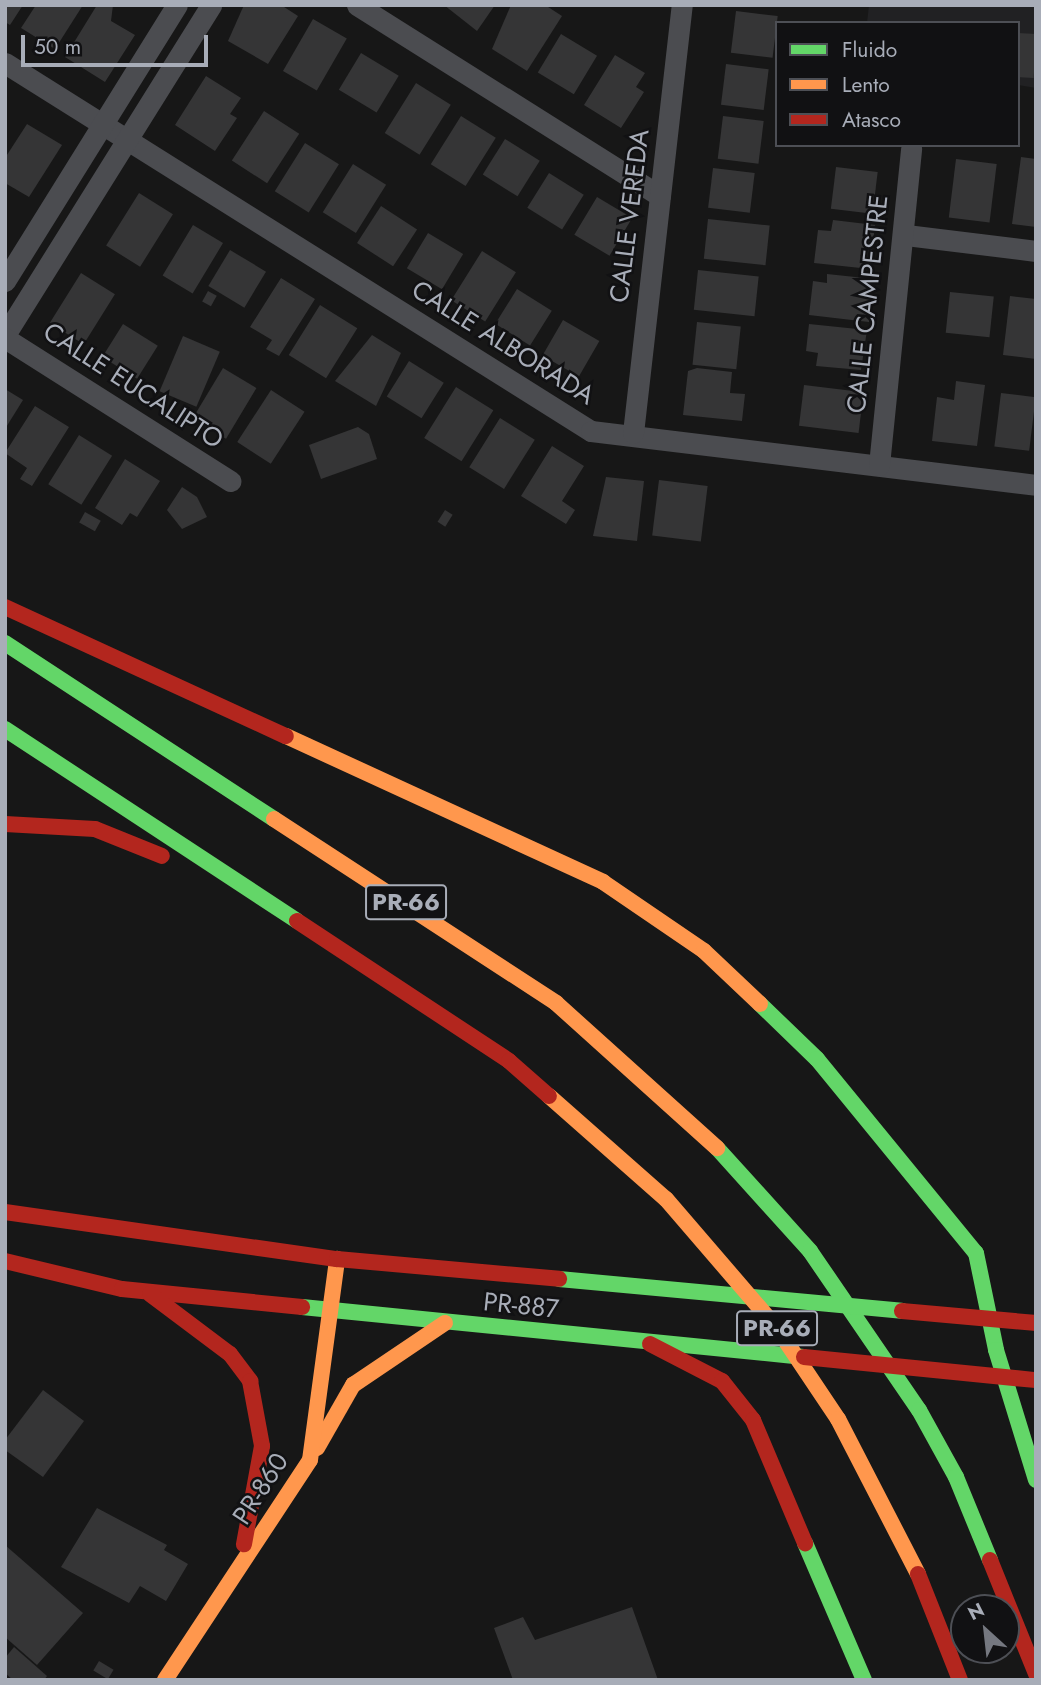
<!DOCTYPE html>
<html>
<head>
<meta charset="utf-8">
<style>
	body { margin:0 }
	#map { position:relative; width:1041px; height:1685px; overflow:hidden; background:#171717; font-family:Jost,sans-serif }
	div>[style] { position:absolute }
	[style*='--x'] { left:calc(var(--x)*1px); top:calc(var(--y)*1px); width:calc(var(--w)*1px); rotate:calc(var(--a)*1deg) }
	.built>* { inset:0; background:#212123 }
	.building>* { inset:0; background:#353536; transform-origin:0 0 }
	.street>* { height:21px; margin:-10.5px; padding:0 10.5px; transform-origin:10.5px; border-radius:10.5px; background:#4b4c50 }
	.fast>* { height:16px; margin:-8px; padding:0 8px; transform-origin:8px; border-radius:8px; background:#63d668 }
	.slow>* { height:16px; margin:-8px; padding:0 8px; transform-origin:8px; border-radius:8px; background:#ff974d }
	.jam>* { height:16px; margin:-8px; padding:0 8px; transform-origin:8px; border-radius:8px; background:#b3261e }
	span { translate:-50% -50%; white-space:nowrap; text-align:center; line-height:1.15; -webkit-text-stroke:5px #111113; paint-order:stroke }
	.shield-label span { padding:2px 5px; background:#111113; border:2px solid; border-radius:5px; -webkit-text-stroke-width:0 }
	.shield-label { font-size:24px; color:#a8adb8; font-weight:700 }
	.street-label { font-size:26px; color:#a8adb8 }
	.frame { position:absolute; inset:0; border:7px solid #a8adb8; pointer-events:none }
	.legend { position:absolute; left:775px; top:21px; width:245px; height:126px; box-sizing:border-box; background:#111113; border:2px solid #4d4f55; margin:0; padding:9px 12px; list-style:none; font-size:21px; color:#a8adb8 }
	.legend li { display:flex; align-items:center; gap:14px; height:35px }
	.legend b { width:35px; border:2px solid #4d4f55 }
	.north { position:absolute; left:950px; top:1594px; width:70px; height:70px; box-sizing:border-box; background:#111113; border:2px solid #4d4f55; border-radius:50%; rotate:333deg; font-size:19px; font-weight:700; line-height:28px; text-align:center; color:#a8adb8 }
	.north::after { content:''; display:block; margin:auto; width:24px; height:32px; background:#757880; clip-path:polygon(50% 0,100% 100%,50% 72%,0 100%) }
	.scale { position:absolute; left:21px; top:35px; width:187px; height:32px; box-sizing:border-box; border:4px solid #a8adb8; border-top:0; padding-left:9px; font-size:21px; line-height:24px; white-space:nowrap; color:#a8adb8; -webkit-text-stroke:5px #111113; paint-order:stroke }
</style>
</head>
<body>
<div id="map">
	<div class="built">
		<div style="clip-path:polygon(869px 5px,1036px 5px,1036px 88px,1018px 85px,1018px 23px,867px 23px)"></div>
	</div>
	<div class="building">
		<div style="clip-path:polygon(5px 5px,23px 5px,10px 25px,5px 22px)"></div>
		<div style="clip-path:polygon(36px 5px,83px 5px,55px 49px,21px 28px)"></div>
		<div style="clip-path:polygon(97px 5px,113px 5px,111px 21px,135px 35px,105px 82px,65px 57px)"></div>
		<div style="clip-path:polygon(244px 5px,281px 5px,298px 16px,268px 64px,228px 41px)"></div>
		<div style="clip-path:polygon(444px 5px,495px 5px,477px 31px)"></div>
		<div style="clip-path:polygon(511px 5px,545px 5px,562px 16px,527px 71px,492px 49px)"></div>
		<div style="left:736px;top:11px;width:42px;height:42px;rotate:7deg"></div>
		<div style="left:313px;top:19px;width:39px;height:60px;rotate:30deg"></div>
		<div style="left:1018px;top:33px;width:18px;height:44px;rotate:3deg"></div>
		<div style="left:561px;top:34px;width:42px;height:45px;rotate:31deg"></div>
		<div style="left:361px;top:53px;width:44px;height:43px;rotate:31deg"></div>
		<div style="clip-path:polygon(615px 55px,645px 73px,636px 87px,644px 92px,621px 128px,584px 105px)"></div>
		<div style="left:726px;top:64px;width:43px;height:41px;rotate:7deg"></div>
		<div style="clip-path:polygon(206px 76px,241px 98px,230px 114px,237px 118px,215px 151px,175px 125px)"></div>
		<div style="left:416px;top:83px;width:41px;height:59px;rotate:32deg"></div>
		<div style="left:264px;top:111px;width:42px;height:59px;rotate:33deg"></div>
		<div style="left:461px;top:116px;width:41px;height:57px;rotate:32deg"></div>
		<div style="left:723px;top:116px;width:41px;height:43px;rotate:7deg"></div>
		<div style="clip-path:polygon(27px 124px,62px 145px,29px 197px,5px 183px,5px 158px)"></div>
		<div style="left:505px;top:139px;width:41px;height:42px;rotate:32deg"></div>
		<div style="left:305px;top:143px;width:40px;height:57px;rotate:32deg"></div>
		<div style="clip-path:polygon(1021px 157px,1036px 159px,1036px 227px,1012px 224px)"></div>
		<div style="left:956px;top:159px;width:41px;height:59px;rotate:7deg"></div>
		<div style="left:353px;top:164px;width:39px;height:57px;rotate:32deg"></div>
		<div style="left:836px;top:167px;width:42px;height:42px;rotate:7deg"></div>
		<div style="left:713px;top:168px;width:42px;height:40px;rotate:7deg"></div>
		<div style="left:549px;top:173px;width:41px;height:41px;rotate:32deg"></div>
		<div style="left:139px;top:193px;width:40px;height:62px;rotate:32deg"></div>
		<div style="left:597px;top:197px;width:41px;height:44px;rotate:31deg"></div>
		<div style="left:381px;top:206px;width:43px;height:44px;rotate:33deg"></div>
		<div style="left:708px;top:219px;width:62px;height:40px;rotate:6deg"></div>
		<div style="clip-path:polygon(833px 220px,875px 225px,870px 269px,814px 263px,818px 230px,831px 231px)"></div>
		<div style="left:193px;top:225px;width:35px;height:59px;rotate:31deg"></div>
		<div style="left:428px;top:233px;width:41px;height:41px;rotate:31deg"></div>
		<div style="left:230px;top:250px;width:42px;height:42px;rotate:31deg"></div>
		<div style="left:482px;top:251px;width:40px;height:58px;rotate:32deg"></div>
		<div style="left:698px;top:270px;width:61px;height:40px;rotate:6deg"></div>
		<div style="left:81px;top:273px;width:40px;height:59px;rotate:32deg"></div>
		<div style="clip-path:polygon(827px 274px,874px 279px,869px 322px,809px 315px,813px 281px,827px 283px)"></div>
		<div style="clip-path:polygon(281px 278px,315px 299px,279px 356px,266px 349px,272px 340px,250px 327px)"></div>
		<div style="left:517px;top:289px;width:41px;height:41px;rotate:32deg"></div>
		<div style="left:208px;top:291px;width:10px;height:12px;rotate:29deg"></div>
		<div style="left:950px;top:292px;width:44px;height:41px;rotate:6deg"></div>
		<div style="clip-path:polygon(1010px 296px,1036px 299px,1036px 359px,1003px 355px)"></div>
		<div style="left:320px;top:305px;width:44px;height:59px;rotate:32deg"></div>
		<div style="left:563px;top:320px;width:42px;height:41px;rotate:30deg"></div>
		<div style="left:697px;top:322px;width:44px;height:43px;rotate:6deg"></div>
		<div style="left:123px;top:324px;width:41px;height:39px;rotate:32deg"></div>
		<div style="clip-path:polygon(809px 324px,867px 330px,861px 370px,816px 366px,818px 353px,806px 351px)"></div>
		<div style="clip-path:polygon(372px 335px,401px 353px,376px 406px,335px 381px)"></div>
		<div style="left:183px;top:336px;width:40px;height:60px;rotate:23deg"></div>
		<div style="left:409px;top:361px;width:41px;height:42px;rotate:32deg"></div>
		<div style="left:223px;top:368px;width:39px;height:59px;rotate:31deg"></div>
		<div style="clip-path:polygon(697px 368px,732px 372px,730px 393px,745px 394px,742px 421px,683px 415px,688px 371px)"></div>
		<div style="clip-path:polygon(956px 381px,985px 385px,977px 446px,932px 441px,937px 397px,954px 400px)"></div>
		<div style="left:804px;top:385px;width:60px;height:41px;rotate:7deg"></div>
		<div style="left:456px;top:387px;width:44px;height:60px;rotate:32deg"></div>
		<div style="clip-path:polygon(5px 389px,23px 400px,5px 429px)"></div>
		<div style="left:271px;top:390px;width:40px;height:62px;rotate:33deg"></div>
		<div style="left:1001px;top:393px;width:35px;height:54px;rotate:7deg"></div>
		<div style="clip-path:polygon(35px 406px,69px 427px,32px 486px,20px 479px,27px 468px,5px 453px)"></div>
		<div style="left:500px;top:418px;width:41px;height:58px;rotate:32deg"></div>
		<div style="clip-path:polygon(358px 427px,369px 434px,377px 459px,321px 479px,309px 445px)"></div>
		<div style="left:79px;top:435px;width:39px;height:58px;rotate:32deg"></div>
		<div style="clip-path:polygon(552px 446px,584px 466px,562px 501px,575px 510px,566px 524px,521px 496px)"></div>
		<div style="clip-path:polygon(125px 459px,160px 481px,137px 517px,130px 513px,122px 525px,95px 508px)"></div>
		<div style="clip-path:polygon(606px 477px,644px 481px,637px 541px,593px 536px)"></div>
		<div style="left:659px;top:480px;width:49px;height:56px;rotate:7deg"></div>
		<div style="clip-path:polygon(182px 487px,197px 497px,207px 517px,182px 529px,167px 510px)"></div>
		<div style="left:445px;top:510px;width:9px;height:14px;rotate:32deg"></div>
		<div style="left:85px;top:512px;width:18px;height:12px;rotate:29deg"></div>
		<div style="clip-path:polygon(43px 1390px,84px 1421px,43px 1477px,5px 1450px,5px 1440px)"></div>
		<div style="clip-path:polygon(97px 1508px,167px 1545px,164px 1550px,188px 1564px,166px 1601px,140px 1586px,129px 1603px,61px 1567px)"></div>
		<div style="clip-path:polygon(5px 1545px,83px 1613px,37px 1665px,5px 1637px)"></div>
		<div style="clip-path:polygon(632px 1607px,658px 1680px,513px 1680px,494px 1628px,523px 1617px,535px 1640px)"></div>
		<div style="clip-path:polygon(14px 1647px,47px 1676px,44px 1680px,13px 1680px,5px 1673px,5px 1658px)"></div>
		<div style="left:99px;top:1661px;width:17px;height:11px;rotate:31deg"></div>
	</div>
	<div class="street">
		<div style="--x:357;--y:5;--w:358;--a:32.2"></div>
		<div style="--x:5;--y:63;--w:692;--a:32.13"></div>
		<div style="--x:591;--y:431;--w:448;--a:6.9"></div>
		<div style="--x:906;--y:235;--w:131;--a:7"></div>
		<div style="--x:5;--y:281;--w:325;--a:-58.1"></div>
		<div style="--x:5;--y:335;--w:389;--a:-58"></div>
		<div style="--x:5;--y:338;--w:267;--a:32.4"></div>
		<div style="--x:633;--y:433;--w:431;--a:-83.5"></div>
		<div style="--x:879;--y:465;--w:318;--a:-84.2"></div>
	</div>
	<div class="fast">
		<div style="--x:5;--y:643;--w:321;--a:33.2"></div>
		<div style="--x:5;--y:729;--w:349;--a:33.3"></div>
		<div style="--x:760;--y:1004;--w:79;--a:44"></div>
		<div style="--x:817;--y:1059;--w:251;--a:50.7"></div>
		<div style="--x:976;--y:1253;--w:99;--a:78.3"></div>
		<div style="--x:996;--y:1350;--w:136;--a:72.9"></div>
		<div style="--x:717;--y:1148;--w:139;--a:47.9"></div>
		<div style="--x:810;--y:1251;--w:193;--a:55.6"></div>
		<div style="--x:919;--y:1410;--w:77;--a:61.1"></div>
		<div style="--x:956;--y:1477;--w:90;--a:67.7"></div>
		<div style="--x:559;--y:1279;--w:344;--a:5.3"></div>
		<div style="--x:302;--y:1307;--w:504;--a:5.69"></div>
		<div style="--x:805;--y:1543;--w:149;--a:66.7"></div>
	</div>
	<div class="slow">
		<div style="--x:286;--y:736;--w:349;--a:24.7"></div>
		<div style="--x:603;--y:882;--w:122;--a:34.3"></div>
		<div style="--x:704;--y:951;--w:77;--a:43.4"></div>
		<div style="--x:274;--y:819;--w:337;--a:33.1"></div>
		<div style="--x:556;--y:1003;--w:217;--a:42"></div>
		<div style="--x:549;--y:1096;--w:156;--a:41.4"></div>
		<div style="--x:666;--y:1199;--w:170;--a:49.3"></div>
		<div style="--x:777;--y:1328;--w:110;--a:56.2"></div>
		<div style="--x:838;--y:1419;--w:174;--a:62.7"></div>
		<div style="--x:317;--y:1448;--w:73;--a:-60.3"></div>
		<div style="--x:353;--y:1385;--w:111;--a:-34"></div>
		<div style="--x:165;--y:1680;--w:263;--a:-56.6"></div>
		<div style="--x:310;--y:1460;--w:203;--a:-82.3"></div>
	</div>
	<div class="jam">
		<div style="--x:5;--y:607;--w:309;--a:24.7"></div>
		<div style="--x:5;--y:824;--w:90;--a:3.2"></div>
		<div style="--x:95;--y:829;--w:72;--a:21.9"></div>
		<div style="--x:297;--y:921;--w:254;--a:33.4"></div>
		<div style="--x:509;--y:1061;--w:53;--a:41.2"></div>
		<div style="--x:5;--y:1212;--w:335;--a:8.1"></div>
		<div style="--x:337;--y:1259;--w:223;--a:5.1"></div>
		<div style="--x:5;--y:1261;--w:120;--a:13.5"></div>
		<div style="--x:122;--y:1289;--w:181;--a:5.7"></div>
		<div style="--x:150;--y:1294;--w:100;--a:36.9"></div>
		<div style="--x:230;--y:1354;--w:34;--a:53"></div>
		<div style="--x:250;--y:1381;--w:66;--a:79.5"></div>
		<div style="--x:262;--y:1446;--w:100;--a:100.4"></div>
		<div style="--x:902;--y:1311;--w:135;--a:5.1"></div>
		<div style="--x:650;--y:1344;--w:81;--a:27.2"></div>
		<div style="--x:722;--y:1381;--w:50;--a:51.5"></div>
		<div style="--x:753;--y:1420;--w:134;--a:67.1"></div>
		<div style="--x:804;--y:1357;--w:233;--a:5.7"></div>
		<div style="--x:990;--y:1560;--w:123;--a:68"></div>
		<div style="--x:918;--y:1574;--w:114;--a:68.4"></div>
	</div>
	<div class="shield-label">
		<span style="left:406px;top:902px">PR-66</span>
		<span style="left:777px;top:1328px">PR-66</span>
	</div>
	<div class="street-label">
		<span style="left:630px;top:216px;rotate:-83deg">CALLE VEREDA</span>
		<span style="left:868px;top:304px;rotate:-84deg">CALLE CAMPESTRE</span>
		<span style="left:503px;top:343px;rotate:32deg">CALLE ALBORADA</span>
		<span style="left:133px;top:386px;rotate:33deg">CALLE EUCALIPTO</span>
		<span style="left:521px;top:1306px;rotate:6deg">PR-887</span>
		<span style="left:261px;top:1489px;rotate:-57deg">PR-860</span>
	</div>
	<div class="frame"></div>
	<ul class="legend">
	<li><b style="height:9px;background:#63d668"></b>Fluido</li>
	<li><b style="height:9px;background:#ff974d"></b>Lento</li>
	<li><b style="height:9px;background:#b3261e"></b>Atasco</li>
	</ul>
	<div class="north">N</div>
	<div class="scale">50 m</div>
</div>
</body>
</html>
